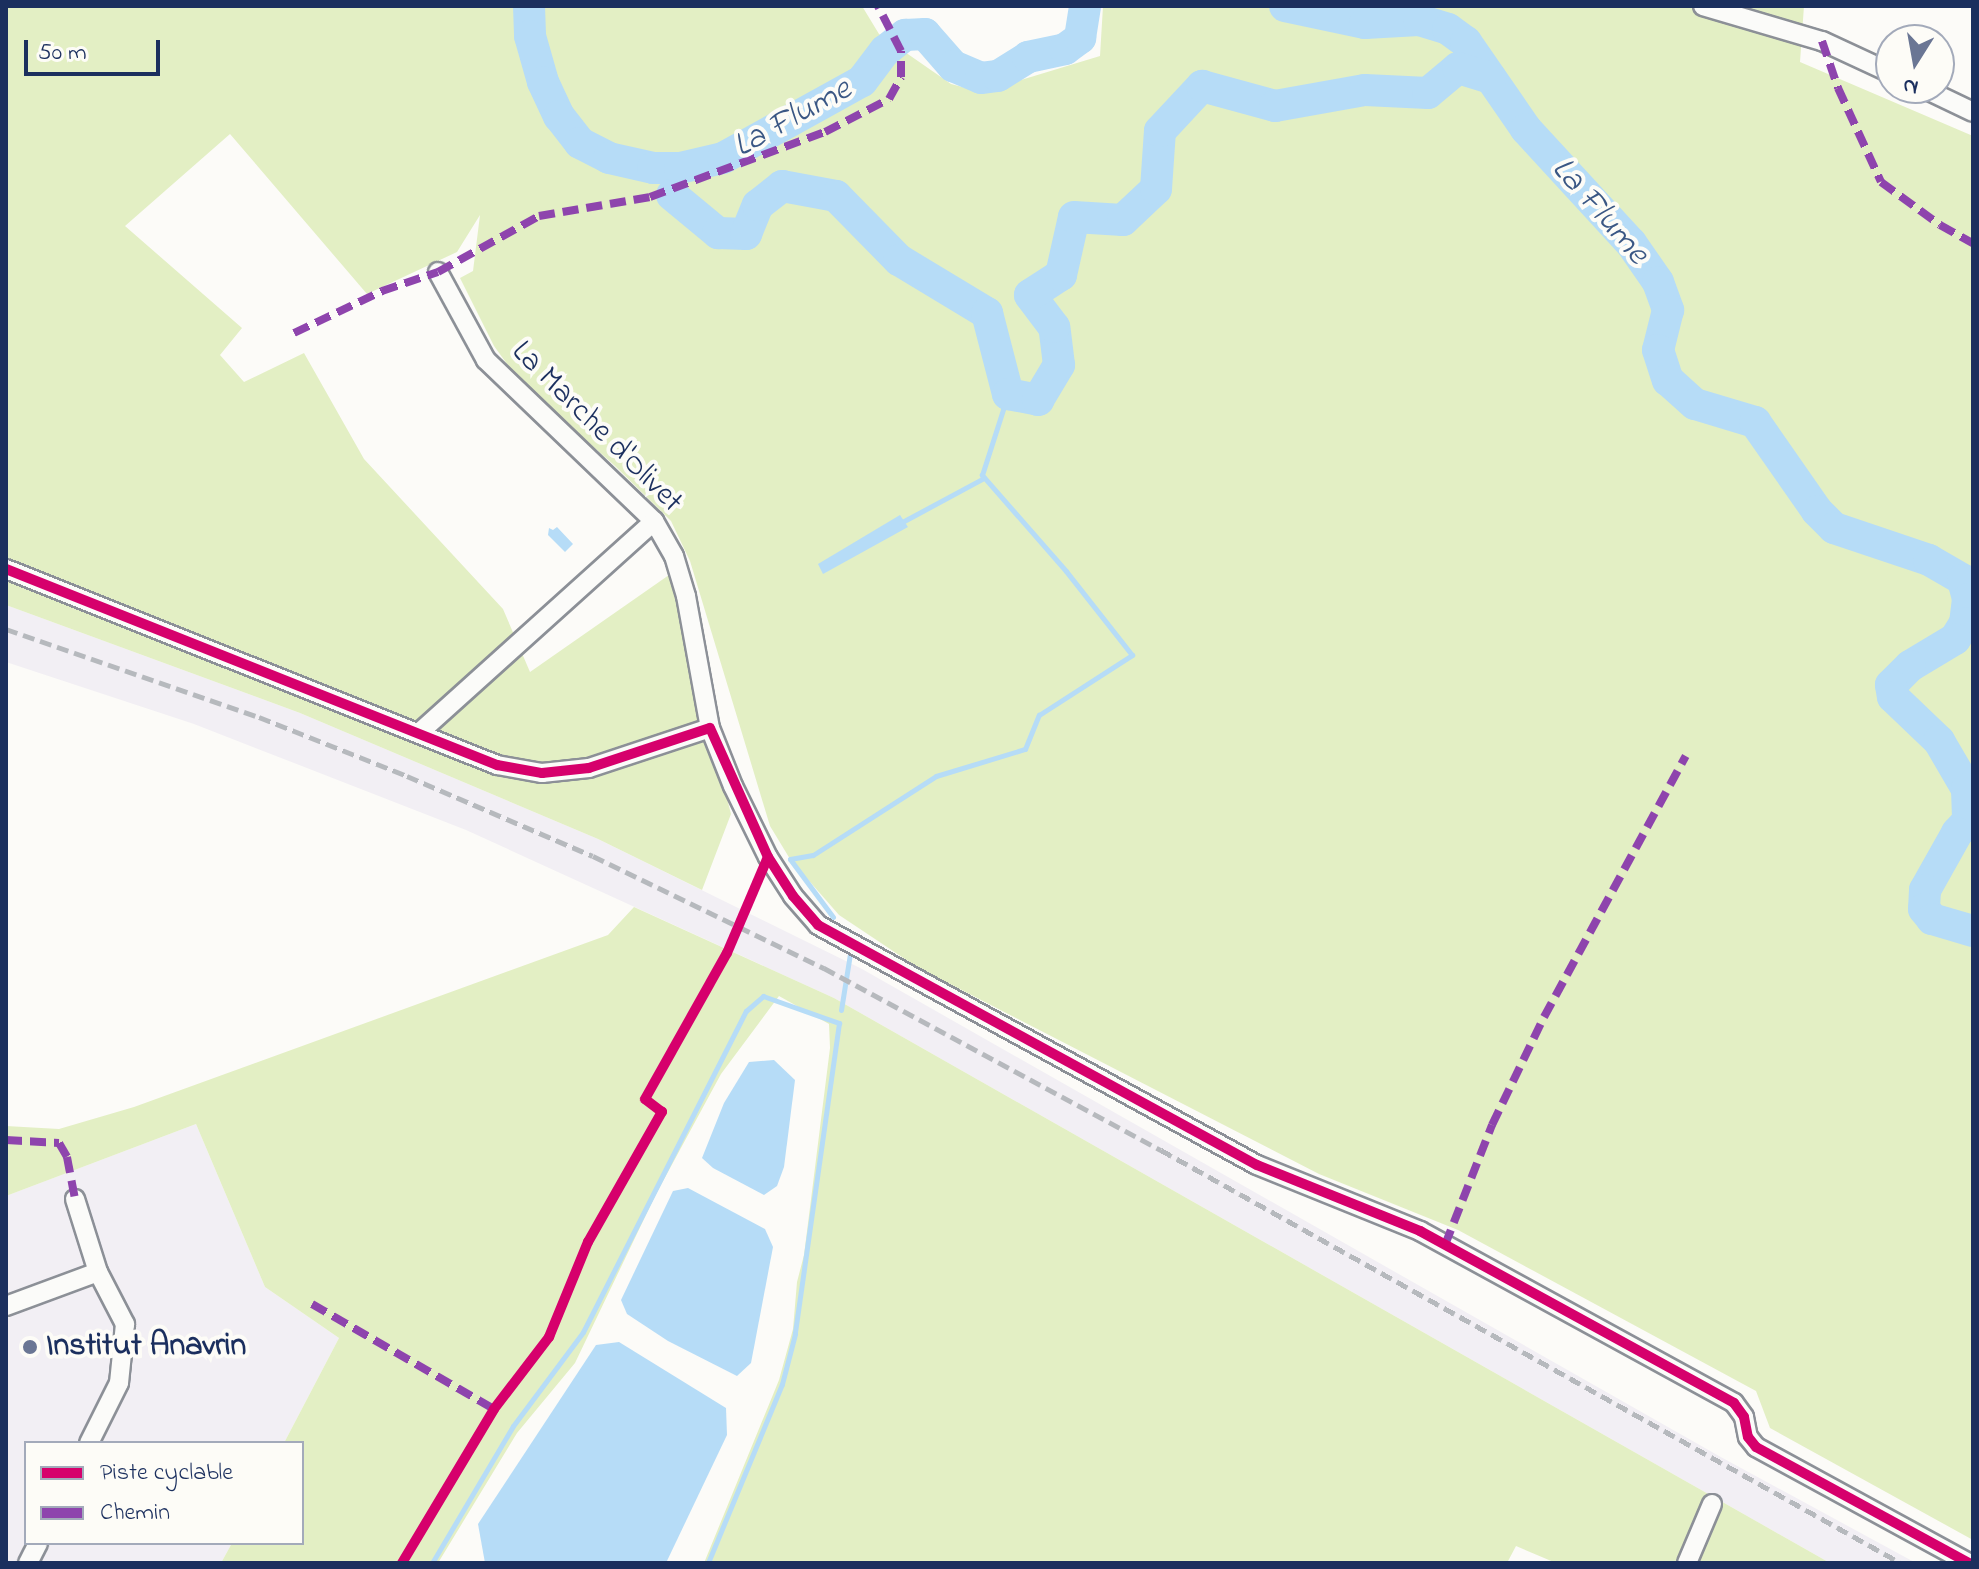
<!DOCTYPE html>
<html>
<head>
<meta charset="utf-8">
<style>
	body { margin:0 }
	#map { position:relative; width:1979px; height:1569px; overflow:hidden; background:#fcfbf8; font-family:"Indie Flower",sans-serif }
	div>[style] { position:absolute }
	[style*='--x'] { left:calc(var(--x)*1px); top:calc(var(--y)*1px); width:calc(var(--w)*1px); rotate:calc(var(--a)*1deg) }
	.built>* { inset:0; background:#f2eff4 }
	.green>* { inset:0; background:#e3efc4 }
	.water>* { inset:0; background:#b6dcf7 }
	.stream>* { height:5px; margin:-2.5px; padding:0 2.5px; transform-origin:2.5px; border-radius:2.5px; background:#b6dcf7 }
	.river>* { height:32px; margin:-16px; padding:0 16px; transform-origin:16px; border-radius:16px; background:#b6dcf7 }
	.roads { filter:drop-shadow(2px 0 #8c9097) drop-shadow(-2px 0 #8c9097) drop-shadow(0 2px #8c9097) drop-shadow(0 -2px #8c9097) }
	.street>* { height:18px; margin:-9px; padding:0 9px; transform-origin:9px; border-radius:9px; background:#fbfbf9 }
	.rail>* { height:5px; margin-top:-2.5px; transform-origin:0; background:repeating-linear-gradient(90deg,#b6b9bd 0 12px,transparent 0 18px) }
	.quiet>* { height:8px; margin-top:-4px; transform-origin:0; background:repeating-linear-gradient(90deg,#8e44ad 0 16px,transparent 0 24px) }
	.cycleway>* { height:10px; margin:-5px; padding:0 5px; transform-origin:5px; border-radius:5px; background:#d6006c }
	.dots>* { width:22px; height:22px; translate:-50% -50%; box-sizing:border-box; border:4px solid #fdfcf7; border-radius:50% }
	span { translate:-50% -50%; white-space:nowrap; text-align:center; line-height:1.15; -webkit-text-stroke:8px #fdfcf7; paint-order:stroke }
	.street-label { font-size:32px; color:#1b2f5e }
	.poi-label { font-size:32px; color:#1b2f5e; font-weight:700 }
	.left { translate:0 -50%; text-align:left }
	.water-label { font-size:34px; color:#3a5784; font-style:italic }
	.frame { position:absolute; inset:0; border:8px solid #1b2f5e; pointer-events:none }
	.legend { position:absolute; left:24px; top:1441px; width:280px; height:104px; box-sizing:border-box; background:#fdfcf7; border:2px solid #a3aaba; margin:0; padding:10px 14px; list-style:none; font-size:24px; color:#1b2f5e }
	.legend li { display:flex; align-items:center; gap:16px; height:40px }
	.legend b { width:40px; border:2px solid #a3aaba }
	.north { position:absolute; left:1875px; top:24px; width:80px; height:80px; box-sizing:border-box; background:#fdfcf7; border:2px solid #a3aaba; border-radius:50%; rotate:191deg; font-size:22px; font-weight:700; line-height:32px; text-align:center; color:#1b2f5e }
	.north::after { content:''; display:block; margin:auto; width:28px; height:36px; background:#6a7694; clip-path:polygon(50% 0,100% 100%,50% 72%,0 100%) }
	.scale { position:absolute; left:24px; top:40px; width:136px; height:36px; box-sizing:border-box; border:4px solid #1b2f5e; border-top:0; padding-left:10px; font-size:24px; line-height:28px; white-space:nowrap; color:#1b2f5e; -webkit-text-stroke:6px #fdfcf7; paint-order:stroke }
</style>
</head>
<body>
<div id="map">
	<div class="built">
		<div style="clip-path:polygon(6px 605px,300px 713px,598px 839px,862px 969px,1719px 1456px,1916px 1563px,1830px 1563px,834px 998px,466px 830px,194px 724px,6px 662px)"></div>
		<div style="clip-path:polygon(196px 1124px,265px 1287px,339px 1338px,284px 1443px,26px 1443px,26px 1543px,232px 1543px,221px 1563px,6px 1563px,6px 1196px)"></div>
	</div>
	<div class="green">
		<div style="clip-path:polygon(6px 6px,862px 6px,879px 34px,951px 84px,981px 92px,1100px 56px,1103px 6px,1804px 6px,1800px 62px,1973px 136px,1973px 1540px,1770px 1428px,1756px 1391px,1458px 1230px,1319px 1174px,917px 967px,839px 915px,790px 859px,770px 826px,690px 561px,671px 521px,614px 465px,521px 383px,494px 346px,460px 278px,473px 271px,480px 215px,457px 252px,367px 294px,230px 134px,125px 226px,242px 328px,220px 355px,244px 382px,304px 353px,364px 459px,503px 609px,530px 672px,669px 575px,731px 814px,702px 890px,598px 839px,300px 713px,6px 605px)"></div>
		<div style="clip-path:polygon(634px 907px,834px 998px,1830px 1563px,1556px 1563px,1516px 1546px,1507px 1563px,704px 1563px,779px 1380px,793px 1329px,797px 1282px,804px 1255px,830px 1048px,829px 1024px,779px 996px,721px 1074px,656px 1194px,575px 1363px,517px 1433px,438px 1563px,221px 1563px,232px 1543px,302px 1543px,302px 1443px,284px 1443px,339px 1338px,265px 1287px,196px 1124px,6px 1196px,6px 1126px,59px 1129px,134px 1107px,608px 935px)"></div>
	</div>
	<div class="water">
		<div style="clip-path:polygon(900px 515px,908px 527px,823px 574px,818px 564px)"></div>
		<div style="clip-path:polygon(557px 527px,573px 544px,565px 552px,548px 535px,549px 528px,553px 530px)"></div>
		<div style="clip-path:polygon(774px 1060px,795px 1080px,784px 1167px,777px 1186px,764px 1195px,713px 1168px,702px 1158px,724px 1103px,749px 1062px)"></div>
		<div style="clip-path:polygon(688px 1188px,765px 1229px,773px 1247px,751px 1363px,737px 1376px,668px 1341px,627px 1314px,621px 1300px,673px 1191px)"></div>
		<div style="clip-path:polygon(619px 1342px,726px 1408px,727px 1435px,666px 1563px,485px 1563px,478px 1524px,596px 1345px)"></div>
	</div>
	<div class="stream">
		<div style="--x:904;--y:521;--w:91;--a:-28.3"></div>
		<div style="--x:833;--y:917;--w:72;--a:-126.6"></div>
		<div style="--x:790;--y:859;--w:23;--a:-10"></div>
		<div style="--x:813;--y:855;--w:146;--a:-32.7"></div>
		<div style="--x:936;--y:776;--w:93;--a:-16.9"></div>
		<div style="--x:1025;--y:749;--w:37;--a:-68"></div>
		<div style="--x:1039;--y:715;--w:111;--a:-32.8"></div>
		<div style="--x:1132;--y:655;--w:107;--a:-128.2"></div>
		<div style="--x:1066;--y:571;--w:128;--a:-131.2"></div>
		<div style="--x:982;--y:475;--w:85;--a:-72.2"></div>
		<div style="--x:841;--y:1010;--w:57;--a:-80.9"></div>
		<div style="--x:432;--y:1563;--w:159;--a:-59.4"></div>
		<div style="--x:513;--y:1426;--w:117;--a:-53.3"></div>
		<div style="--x:583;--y:1332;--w:360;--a:-63.1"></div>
		<div style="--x:746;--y:1011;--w:23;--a:-41"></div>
		<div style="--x:763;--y:996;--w:81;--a:19.6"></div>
		<div style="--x:839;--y:1023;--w:314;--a:98.1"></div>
		<div style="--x:795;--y:1334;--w:52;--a:104.6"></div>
		<div style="--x:782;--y:1384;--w:194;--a:112.5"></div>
	</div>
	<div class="river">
		<div style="--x:529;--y:6;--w:30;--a:88"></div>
		<div style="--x:530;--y:36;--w:48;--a:74.2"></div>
		<div style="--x:543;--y:82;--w:38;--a:65"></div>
		<div style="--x:559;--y:116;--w:34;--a:52"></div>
		<div style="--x:580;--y:143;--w:33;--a:27"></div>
		<div style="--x:609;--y:158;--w:45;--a:12.8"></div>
		<div style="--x:653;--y:168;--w:27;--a:0"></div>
		<div style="--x:680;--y:168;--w:44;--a:-13.1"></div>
		<div style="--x:723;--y:158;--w:159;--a:-29"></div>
		<div style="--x:862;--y:81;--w:38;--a:-53"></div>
		<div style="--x:885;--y:51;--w:26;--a:-39"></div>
		<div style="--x:905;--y:35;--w:20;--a:-3"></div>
		<div style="--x:925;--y:34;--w:43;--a:48.8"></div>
		<div style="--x:953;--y:66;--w:30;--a:23"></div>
		<div style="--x:981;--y:78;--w:17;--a:-7"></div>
		<div style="--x:998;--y:76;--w:36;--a:-32"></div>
		<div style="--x:1028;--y:57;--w:38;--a:-12"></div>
		<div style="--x:1065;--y:49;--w:19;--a:-36"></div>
		<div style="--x:1080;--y:38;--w:32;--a:-81"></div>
		<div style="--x:1285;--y:6;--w:82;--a:12"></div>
		<div style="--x:1365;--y:23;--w:54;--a:-3.2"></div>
		<div style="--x:1419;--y:20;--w:30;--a:17"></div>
		<div style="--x:1448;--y:29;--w:22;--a:36"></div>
		<div style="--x:1466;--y:42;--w:106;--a:55.4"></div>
		<div style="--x:1526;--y:129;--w:155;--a:47.4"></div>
		<div style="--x:1631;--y:243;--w:47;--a:55.3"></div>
		<div style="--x:1658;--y:282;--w:30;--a:70"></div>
		<div style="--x:1668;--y:310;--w:41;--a:104"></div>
		<div style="--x:1658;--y:350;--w:32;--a:72"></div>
		<div style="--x:1668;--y:380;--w:36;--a:42"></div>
		<div style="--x:1695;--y:404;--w:63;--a:16.7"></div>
		<div style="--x:1755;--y:422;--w:108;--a:55.1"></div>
		<div style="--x:1817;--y:511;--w:24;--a:45"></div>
		<div style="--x:1834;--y:528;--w:100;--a:18.6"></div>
		<div style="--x:1929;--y:560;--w:39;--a:30"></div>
		<div style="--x:1963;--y:580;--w:20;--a:75"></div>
		<div style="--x:1968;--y:599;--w:24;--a:97"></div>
		<div style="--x:1965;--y:623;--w:19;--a:122"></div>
		<div style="--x:1955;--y:639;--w:52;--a:149"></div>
		<div style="--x:1910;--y:666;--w:27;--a:135"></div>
		<div style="--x:1891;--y:685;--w:12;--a:81"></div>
		<div style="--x:1893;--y:697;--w:64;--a:43.7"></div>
		<div style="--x:1939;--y:741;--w:56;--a:59.7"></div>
		<div style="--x:1967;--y:789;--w:32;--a:88"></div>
		<div style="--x:1968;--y:821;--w:16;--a:133"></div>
		<div style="--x:1957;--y:833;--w:65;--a:119.3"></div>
		<div style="--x:1925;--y:890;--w:19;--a:93"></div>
		<div style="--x:1924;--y:909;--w:13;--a:51"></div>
		<div style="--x:1932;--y:919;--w:43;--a:16.3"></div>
		<div style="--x:672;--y:195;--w:60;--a:39.6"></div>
		<div style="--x:718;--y:233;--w:28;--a:2"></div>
		<div style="--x:746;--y:234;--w:31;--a:-68"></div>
		<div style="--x:758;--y:205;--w:31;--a:-38"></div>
		<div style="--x:782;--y:186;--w:55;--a:10.5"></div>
		<div style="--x:836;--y:196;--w:90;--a:45.5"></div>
		<div style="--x:899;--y:260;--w:103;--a:31.1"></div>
		<div style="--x:987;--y:313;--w:84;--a:75.5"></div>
		<div style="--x:1008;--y:394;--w:31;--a:11"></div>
		<div style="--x:1038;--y:400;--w:41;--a:-59"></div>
		<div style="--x:1059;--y:365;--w:38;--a:-97"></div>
		<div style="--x:1054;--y:327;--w:40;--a:-127"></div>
		<div style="--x:1030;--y:295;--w:37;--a:-33"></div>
		<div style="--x:1061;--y:275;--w:59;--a:-77.4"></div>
		<div style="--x:1074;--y:217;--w:49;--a:3.5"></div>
		<div style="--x:1123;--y:220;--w:45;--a:-43.2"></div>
		<div style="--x:1156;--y:189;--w:58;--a:-86.1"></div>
		<div style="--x:1160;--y:131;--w:62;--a:-47"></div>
		<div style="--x:1202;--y:86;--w:76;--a:15.3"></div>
		<div style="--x:1275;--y:106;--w:91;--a:-10.1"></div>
		<div style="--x:1365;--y:90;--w:63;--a:2.7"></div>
		<div style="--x:1428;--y:93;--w:39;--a:-40"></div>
		<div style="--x:1458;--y:68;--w:34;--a:17"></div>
	</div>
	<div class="roads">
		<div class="street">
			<div style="--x:1703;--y:6;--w:124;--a:16.4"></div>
			<div style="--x:1822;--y:41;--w:76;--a:24.9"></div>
			<div style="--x:1923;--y:88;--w:55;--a:25.6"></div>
			<div style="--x:438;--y:272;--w:100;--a:61.4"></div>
			<div style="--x:486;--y:360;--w:233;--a:43.8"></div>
			<div style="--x:654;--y:521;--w:40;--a:60.3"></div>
			<div style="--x:674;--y:556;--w:42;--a:73.3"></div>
			<div style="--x:686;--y:596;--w:134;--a:79.7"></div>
			<div style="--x:710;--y:728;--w:62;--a:68.4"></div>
			<div style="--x:733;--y:786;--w:79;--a:63.8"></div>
			<div style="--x:768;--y:857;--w:46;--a:57.3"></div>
			<div style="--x:793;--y:896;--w:38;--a:49"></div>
			<div style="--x:818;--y:925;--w:500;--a:28.67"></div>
			<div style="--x:1257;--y:1165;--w:176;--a:22"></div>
			<div style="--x:1420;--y:1231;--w:358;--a:28.7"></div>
			<div style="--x:1734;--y:1403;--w:17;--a:54"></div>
			<div style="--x:1744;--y:1417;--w:20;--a:79"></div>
			<div style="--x:1748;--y:1437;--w:13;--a:51"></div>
			<div style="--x:1756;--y:1447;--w:243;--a:28.6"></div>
			<div style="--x:6;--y:569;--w:529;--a:21.76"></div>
			<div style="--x:497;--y:765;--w:46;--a:10.1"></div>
			<div style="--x:542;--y:773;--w:47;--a:-6.1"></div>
			<div style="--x:589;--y:768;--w:127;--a:-18.3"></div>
			<div style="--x:420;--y:732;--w:315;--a:-42"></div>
			<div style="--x:75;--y:1199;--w:77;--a:72.5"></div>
			<div style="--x:6;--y:1306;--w:98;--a:-20.3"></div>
			<div style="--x:98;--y:1272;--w:59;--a:62.6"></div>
			<div style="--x:125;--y:1324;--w:59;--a:95.8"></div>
			<div style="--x:119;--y:1383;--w:67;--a:116.6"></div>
			<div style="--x:28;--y:1563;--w:22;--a:-63"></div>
			<div style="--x:1687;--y:1563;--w:64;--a:-67"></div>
		</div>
	</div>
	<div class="rail">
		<div style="--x:6;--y:629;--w:268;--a:19.2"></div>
		<div style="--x:259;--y:717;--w:159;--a:21.7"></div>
		<div style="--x:407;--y:776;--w:202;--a:23.3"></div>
		<div style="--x:593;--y:856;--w:257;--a:25.9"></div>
		<div style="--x:824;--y:968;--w:383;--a:28.4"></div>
		<div style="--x:1161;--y:1150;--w:847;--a:29.17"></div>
	</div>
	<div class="quiet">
		<div style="--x:1822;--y:41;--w:50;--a:71.2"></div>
		<div style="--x:1838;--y:88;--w:103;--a:65.4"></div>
		<div style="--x:1881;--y:182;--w:73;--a:36.1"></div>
		<div style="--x:1940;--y:225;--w:38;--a:29"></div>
		<div style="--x:294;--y:333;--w:98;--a:-25.5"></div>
		<div style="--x:382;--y:291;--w:59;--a:-18.7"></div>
		<div style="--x:438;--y:272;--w:115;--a:-29"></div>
		<div style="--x:539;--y:216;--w:113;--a:-9.7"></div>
		<div style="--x:650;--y:197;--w:187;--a:-20.4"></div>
		<div style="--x:825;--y:132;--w:72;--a:-27.3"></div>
		<div style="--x:889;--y:99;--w:25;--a:-61"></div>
		<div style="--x:901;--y:77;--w:26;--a:-90"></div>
		<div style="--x:901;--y:51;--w:51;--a:-117.1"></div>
		<div style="--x:6;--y:1140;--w:53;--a:3.2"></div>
		<div style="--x:59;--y:1143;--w:16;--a:60"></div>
		<div style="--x:67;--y:1157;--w:43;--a:79.2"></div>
		<div style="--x:1445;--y:1245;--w:129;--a:-68.6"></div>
		<div style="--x:1492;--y:1125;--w:120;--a:-64.3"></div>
		<div style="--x:1544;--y:1017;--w:297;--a:-61.5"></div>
		<div style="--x:312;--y:1304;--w:210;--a:30"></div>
	</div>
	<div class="cycleway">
		<div style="--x:6;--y:569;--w:529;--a:21.76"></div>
		<div style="--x:497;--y:765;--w:46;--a:10.1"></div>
		<div style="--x:542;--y:773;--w:47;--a:-6.1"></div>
		<div style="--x:589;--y:768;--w:127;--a:-18.3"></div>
		<div style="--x:710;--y:728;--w:141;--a:65.8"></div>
		<div style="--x:768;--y:857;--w:46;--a:57.3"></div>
		<div style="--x:793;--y:896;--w:38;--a:49"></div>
		<div style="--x:818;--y:925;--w:500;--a:28.67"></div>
		<div style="--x:1257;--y:1165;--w:176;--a:22"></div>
		<div style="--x:1420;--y:1231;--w:358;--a:28.7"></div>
		<div style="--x:1734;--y:1403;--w:17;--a:54"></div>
		<div style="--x:1744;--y:1417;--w:20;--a:79"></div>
		<div style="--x:1748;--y:1437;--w:13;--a:51"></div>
		<div style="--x:1756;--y:1447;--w:243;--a:28.6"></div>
		<div style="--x:402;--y:1563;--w:179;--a:-59.1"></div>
		<div style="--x:494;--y:1409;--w:91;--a:-52.6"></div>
		<div style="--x:549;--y:1337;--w:103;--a:-67.7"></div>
		<div style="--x:588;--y:1242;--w:150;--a:-60.4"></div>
		<div style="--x:662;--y:1112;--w:21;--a:-143"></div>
		<div style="--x:645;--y:1099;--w:167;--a:-60.7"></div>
		<div style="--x:727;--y:953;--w:104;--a:-66.9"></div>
	</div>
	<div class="dots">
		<div style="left:30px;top:1347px;background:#6a7694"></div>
	</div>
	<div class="street-label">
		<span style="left:596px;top:428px;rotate:45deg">La Marche d'Olivet</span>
	</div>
	<div class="poi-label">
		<span class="left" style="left:46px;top:1347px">Institut Anavrin</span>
	</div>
	<div class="water-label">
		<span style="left:793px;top:119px;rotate:-29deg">La Flume</span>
		<span style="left:1599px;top:212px;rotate:49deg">La Flume</span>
	</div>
	<div class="frame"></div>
	<ul class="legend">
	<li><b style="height:10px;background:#d6006c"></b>Piste cyclable</li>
	<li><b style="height:10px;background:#8e44ad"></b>Chemin</li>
	</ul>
	<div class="north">N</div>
	<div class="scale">50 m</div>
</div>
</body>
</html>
